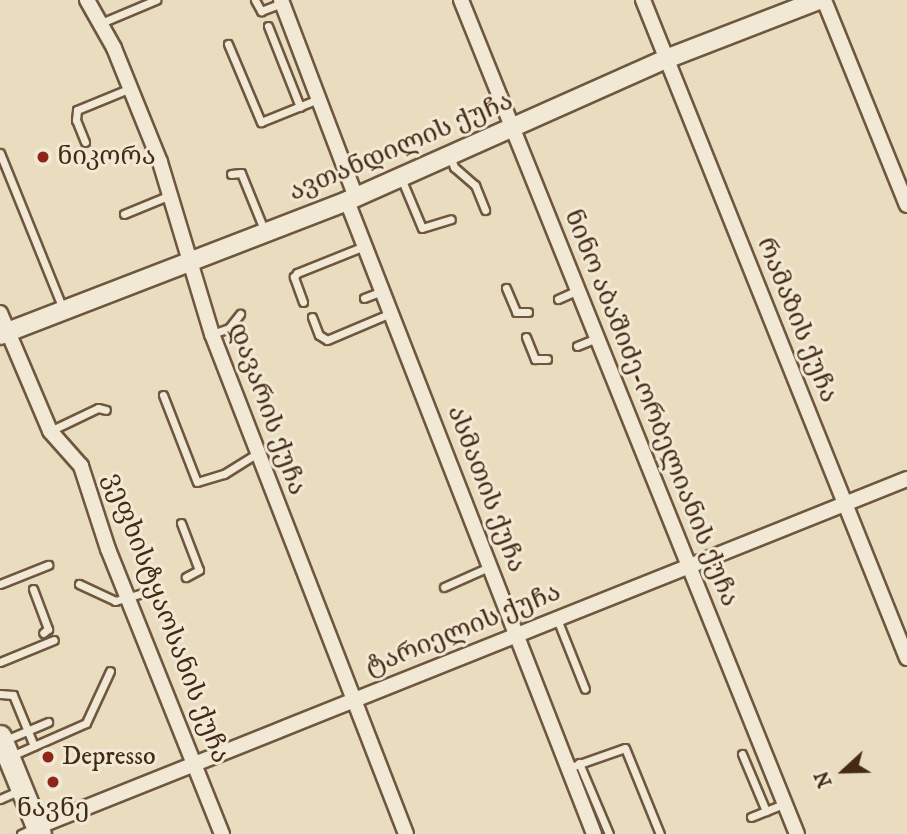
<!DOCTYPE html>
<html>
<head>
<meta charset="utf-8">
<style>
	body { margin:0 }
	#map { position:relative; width:907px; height:834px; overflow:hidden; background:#eaddbf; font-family:"IM FELL DW Pica","Noto Serif Georgian",serif }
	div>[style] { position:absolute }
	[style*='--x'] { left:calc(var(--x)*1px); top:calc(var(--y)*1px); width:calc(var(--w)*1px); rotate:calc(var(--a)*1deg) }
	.roads { filter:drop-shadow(2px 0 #6e573e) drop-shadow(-2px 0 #6e573e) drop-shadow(0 2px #6e573e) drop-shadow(0 -2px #6e573e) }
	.service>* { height:7px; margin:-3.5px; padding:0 3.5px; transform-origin:3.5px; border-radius:3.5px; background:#f1e9d5 }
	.minor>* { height:14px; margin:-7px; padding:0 7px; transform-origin:7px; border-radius:7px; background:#f1e9d5 }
	.tertiary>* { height:18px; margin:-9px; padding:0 9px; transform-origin:9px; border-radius:9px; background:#f1e9d5 }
	.secondary>* { height:21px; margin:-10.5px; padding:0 10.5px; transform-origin:10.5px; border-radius:10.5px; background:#f1e9d5 }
	.dots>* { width:19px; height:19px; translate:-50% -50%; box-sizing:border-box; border:4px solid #f1e9d5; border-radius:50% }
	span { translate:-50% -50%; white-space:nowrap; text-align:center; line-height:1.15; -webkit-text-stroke:6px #f1e9d5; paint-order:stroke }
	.street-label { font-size:26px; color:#452a13 }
	.poi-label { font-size:26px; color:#452a13 }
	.left { translate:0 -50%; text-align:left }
	.north { position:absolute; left:809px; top:736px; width:70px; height:70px; -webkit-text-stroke:5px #f1e9d5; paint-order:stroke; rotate:248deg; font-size:19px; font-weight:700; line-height:28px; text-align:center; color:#452a13 }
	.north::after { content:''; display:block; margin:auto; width:24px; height:32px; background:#452a13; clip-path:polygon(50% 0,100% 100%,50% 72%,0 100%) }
</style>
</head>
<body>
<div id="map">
	<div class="roads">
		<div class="service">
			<div style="--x:255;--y:0;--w:13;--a:61"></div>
			<div style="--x:261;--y:11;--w:22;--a:-21"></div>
			<div style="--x:101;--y:23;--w:60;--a:-22.7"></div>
			<div style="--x:268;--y:26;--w:87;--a:68.4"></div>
			<div style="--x:228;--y:44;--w:85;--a:67.1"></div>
			<div style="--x:261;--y:122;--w:61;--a:-22"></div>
			<div style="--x:85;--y:142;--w:24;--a:-112"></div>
			<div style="--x:76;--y:120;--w:10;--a:-84"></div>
			<div style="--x:77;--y:110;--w:58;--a:-22.2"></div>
			<div style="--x:0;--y:153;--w:168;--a:68"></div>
			<div style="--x:450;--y:156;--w:12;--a:70"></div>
			<div style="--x:454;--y:167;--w:28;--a:41"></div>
			<div style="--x:475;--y:185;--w:27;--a:68"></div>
			<div style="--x:231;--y:174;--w:10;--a:-6"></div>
			<div style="--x:241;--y:173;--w:64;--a:67.9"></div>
			<div style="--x:401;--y:178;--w:54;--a:67.2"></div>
			<div style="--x:422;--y:228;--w:30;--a:-17"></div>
			<div style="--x:124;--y:214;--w:48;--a:-22.2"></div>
			<div style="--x:506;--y:288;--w:26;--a:67"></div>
			<div style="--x:516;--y:312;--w:12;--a:0"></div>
			<div style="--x:364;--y:298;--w:19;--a:-21"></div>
			<div style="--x:558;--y:299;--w:22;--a:-24"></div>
			<div style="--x:303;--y:302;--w:27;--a:-110"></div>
			<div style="--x:294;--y:277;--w:5;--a:-53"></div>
			<div style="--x:297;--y:273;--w:72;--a:-21.9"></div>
			<div style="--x:312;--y:317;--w:19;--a:69"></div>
			<div style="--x:319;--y:335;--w:9;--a:32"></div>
			<div style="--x:327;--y:340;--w:69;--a:-22.9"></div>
			<div style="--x:212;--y:334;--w:18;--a:-19"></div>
			<div style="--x:229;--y:328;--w:18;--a:-52"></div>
			<div style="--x:526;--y:337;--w:24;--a:68"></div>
			<div style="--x:535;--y:359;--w:12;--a:0"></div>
			<div style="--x:577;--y:346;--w:22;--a:-22"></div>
			<div style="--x:163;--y:395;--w:93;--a:68.7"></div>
			<div style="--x:197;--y:482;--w:28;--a:-17"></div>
			<div style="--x:224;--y:474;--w:38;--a:-32"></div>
			<div style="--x:50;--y:431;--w:53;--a:-25.6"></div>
			<div style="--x:98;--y:408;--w:8;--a:14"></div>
			<div style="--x:181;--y:523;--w:50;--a:69"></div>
			<div style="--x:199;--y:570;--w:15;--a:152"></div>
			<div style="--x:0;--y:584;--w:52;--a:-21.6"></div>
			<div style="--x:79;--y:584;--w:40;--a:25"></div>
			<div style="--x:115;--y:601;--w:44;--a:-15.9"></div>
			<div style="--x:444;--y:587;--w:49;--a:-24"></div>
			<div style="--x:33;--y:589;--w:43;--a:69.4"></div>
			<div style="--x:48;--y:629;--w:6;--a:141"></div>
			<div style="--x:557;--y:619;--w:75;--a:68.2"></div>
			<div style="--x:0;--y:662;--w:58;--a:-22.2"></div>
			<div style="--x:0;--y:694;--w:13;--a:4"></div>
			<div style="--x:13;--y:695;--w:55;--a:67.6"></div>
			<div style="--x:3;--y:741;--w:49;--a:-22.9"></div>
			<div style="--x:742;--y:754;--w:62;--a:67.2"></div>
			<div style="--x:9;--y:757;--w:84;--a:-23.8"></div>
			<div style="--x:86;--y:723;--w:57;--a:-65.2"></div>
			<div style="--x:579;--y:763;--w:77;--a:67.1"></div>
			<div style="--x:568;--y:768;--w:60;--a:-19.3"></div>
			<div style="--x:625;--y:748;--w:93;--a:67.9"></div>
			<div style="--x:0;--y:799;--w:20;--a:-24"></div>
			<div style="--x:751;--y:817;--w:35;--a:-22"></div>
			<div style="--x:21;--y:834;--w:17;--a:-25"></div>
		</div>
		<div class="minor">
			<div style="--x:87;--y:0;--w:55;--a:60.6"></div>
			<div style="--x:114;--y:48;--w:123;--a:68"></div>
			<div style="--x:160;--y:162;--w:180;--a:73.2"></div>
			<div style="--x:212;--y:334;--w:536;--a:68.79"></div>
			<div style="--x:281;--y:0;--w:211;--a:69.2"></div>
			<div style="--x:461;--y:0;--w:899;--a:68.06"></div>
			<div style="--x:643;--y:0;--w:709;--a:68.14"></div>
			<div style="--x:824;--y:0;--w:221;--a:68"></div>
			<div style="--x:347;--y:201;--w:679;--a:68.68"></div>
			<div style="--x:0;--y:313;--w:128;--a:67"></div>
			<div style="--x:50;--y:431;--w:47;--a:48.5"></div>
			<div style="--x:81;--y:466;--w:87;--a:72"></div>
			<div style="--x:108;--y:549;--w:307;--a:68.2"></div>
			<div style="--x:37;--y:827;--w:937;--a:-21.8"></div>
		</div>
		<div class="tertiary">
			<div style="--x:0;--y:335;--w:372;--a:-21.1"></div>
			<div style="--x:347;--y:201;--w:349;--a:-24"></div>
			<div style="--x:666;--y:59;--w:164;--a:-21.1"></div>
		</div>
		<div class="secondary">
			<div style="--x:0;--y:736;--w:106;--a:67.8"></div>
		</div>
	</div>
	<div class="dots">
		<div style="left:43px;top:157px;background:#8f2418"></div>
		<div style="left:48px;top:757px;background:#8f2418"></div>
		<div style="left:53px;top:782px;background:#8f2418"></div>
	</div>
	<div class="street-label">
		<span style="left:401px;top:147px;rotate:-23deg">ავთანდილის ქუჩა</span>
		<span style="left:797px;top:320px;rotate:68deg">რამაზის ქუჩა</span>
		<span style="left:651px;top:408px;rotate:68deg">ნინო აბაშიძე-ორბელიანის ქუჩა</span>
		<span style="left:267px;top:409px;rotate:70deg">დავარის ქუჩა</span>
		<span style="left:486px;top:489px;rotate:69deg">ასმათის ქუჩა</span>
		<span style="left:166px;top:618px;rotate:69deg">ვეფხისტყაოსანის ქუჩა</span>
		<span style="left:463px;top:630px;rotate:-22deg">ტარიელის ქუჩა</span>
	</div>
	<div class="poi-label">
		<span class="left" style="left:57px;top:157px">ნიკორა</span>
		<span class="left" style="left:62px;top:757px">Depresso</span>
		<span style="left:53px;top:809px">ნავნე</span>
	</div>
	<div class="north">N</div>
</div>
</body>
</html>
